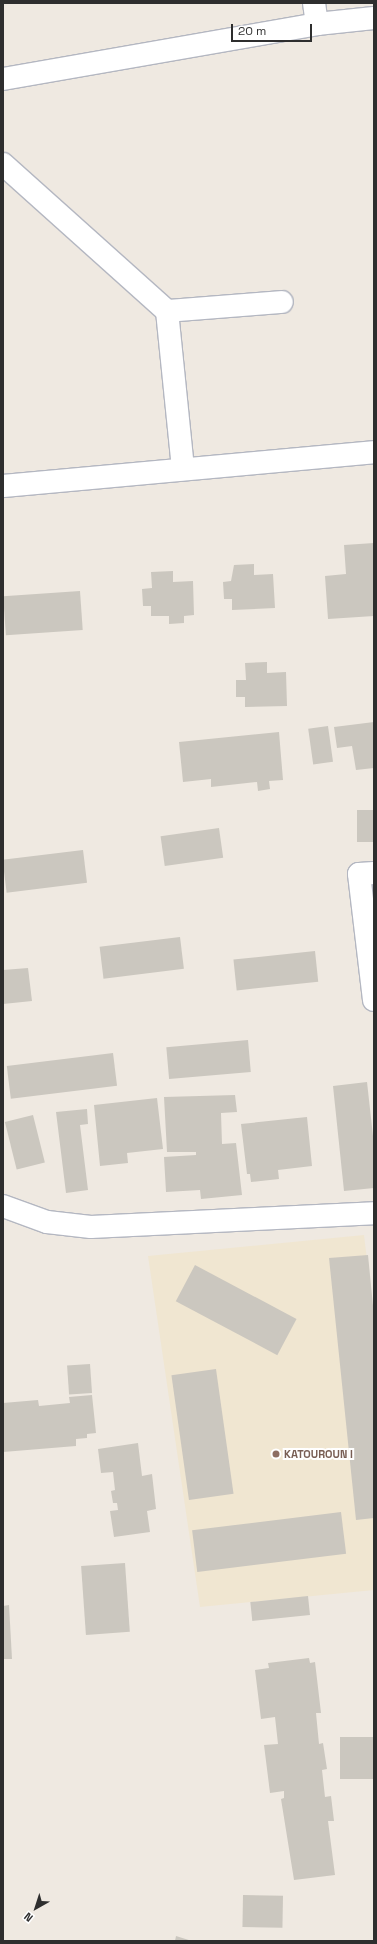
<!DOCTYPE html>
<html>
<head>
<meta charset="utf-8">
<style>
	body { margin:0 }
	#map { position:relative; width:377px; height:1944px; overflow:hidden; background:#efe9e1; font-family:"Space Grotesk",sans-serif }
	div>[style] { position:absolute }
	[style*='--x'] { left:calc(var(--x)*1px); top:calc(var(--y)*1px); width:calc(var(--w)*1px); rotate:calc(var(--a)*1deg) }
	.education>* { inset:0; background:#f0e6d1 }
	.building>* { inset:0; background:#cbc7bf; transform-origin:0 0 }
	.roads { filter:drop-shadow(1px 0 #b4b7c1) drop-shadow(-1px 0 #b4b7c1) drop-shadow(0 1px #b4b7c1) drop-shadow(0 -1px #b4b7c1) }
	.minor>* { height:22px; margin:-11px; padding:0 11px; transform-origin:11px; border-radius:11px; background:#fff }
	.dots>* { width:11px; height:11px; translate:-50% -50%; box-sizing:border-box; border:2px solid #fff; border-radius:50% }
	span { translate:-50% -50%; white-space:nowrap; text-align:center; line-height:1.15; -webkit-text-stroke:4px #fff; paint-order:stroke }
	.education-label { font-size:11px; color:#785e54; font-weight:700 }
	.left { translate:0 -50%; text-align:left }
	.frame { position:absolute; inset:0; border:4px solid #2e2e2e; pointer-events:none }
	.north { position:absolute; left:16px; top:1888px; width:40px; height:40px; -webkit-text-stroke:3px #fff; paint-order:stroke; rotate:219deg; font-size:11px; font-weight:700; line-height:16px; text-align:center; color:#2e2e2e }
	.north::after { content:''; display:block; margin:auto; width:14px; height:18px; background:#2e2e2e; clip-path:polygon(50% 0,100% 100%,50% 72%,0 100%) }
	.scale { position:absolute; left:231px; top:24px; width:81px; height:18px; box-sizing:border-box; border:2px solid #2e2e2e; border-top:0; padding-left:5px; font-size:12px; line-height:14px; white-space:nowrap; color:#2e2e2e; -webkit-text-stroke:3px #fff; paint-order:stroke }
</style>
</head>
<body>
<div id="map">
	<div class="education">
		<div style="clip-path:polygon(364px 1235px,374px 1318px,374px 1590px,200px 1607px,148px 1256px)"></div>
	</div>
	<div class="building">
		<div style="clip-path:polygon(374px 543px,374px 616px,328px 619px,325px 576px,346px 574px,344px 545px)"></div>
		<div style="clip-path:polygon(254px 564px,254px 575px,273px 574px,275px 608px,232px 610px,232px 599px,224px 599px,223px 582px,231px 581px,234px 565px)"></div>
		<div style="clip-path:polygon(173px 571px,173px 582px,193px 581px,194px 615px,184px 616px,184px 623px,169px 624px,169px 616px,151px 616px,151px 606px,143px 606px,142px 589px,152px 588px,151px 572px)"></div>
		<div style="left:80px;top:591px;width:39px;height:77px;rotate:86deg"></div>
		<div style="clip-path:polygon(267px 662px,267px 673px,286px 672px,287px 706px,245px 707px,245px 697px,236px 697px,236px 680px,246px 680px,245px 663px)"></div>
		<div style="clip-path:polygon(374px 722px,374px 768px,356px 770px,352px 746px,337px 748px,334px 727px)"></div>
		<div style="left:328px;top:726px;width:36px;height:20px;rotate:82deg"></div>
		<div style="clip-path:polygon(279px 732px,283px 780px,269px 781px,270px 789px,258px 791px,257px 782px,211px 787px,211px 779px,183px 782px,179px 742px)"></div>
		<div style="left:374px;top:810px;width:32px;height:17px;rotate:90deg"></div>
		<div style="left:219px;top:828px;width:30px;height:59px;rotate:82deg"></div>
		<div style="left:83px;top:850px;width:33px;height:81px;rotate:83deg"></div>
		<div style="left:180px;top:937px;width:32px;height:81px;rotate:83deg"></div>
		<div style="left:315px;top:951px;width:31px;height:82px;rotate:84deg"></div>
		<div style="clip-path:polygon(28px 968px,32px 1001px,3px 1004px,3px 970px)"></div>
		<div style="left:248px;top:1040px;width:32px;height:82px;rotate:85deg"></div>
		<div style="left:113px;top:1053px;width:33px;height:107px;rotate:83deg"></div>
		<div style="clip-path:polygon(367px 1082px,374px 1145px,374px 1188px,344px 1191px,333px 1086px)"></div>
		<div style="clip-path:polygon(235px 1095px,237px 1112px,221px 1113px,222px 1144px,236px 1143px,242px 1195px,201px 1199px,200px 1190px,166px 1192px,164px 1157px,196px 1155px,196px 1152px,167px 1152px,164px 1097px)"></div>
		<div style="clip-path:polygon(157px 1098px,163px 1149px,127px 1153px,128px 1163px,100px 1166px,94px 1105px)"></div>
		<div style="clip-path:polygon(87px 1109px,88px 1124px,80px 1125px,88px 1190px,66px 1193px,56px 1112px)"></div>
		<div style="left:33px;top:1115px;width:49px;height:29px;rotate:76deg"></div>
		<div style="clip-path:polygon(307px 1117px,312px 1166px,278px 1170px,279px 1179px,251px 1182px,250px 1174px,247px 1174px,241px 1124px)"></div>
		<div style="clip-path:polygon(368px 1255px,374px 1316px,374px 1518px,356px 1520px,329px 1258px)"></div>
		<div style="left:195px;top:1265px;width:115px;height:41px;rotate:28deg"></div>
		<div style="left:90px;top:1364px;width:29px;height:23px;rotate:86deg"></div>
		<div style="left:216px;top:1369px;width:126px;height:45px;rotate:82deg"></div>
		<div style="clip-path:polygon(92px 1395px,96px 1433px,87px 1434px,87px 1438px,76px 1439px,76px 1446px,3px 1452px,3px 1403px,38px 1400px,39px 1406px,70px 1403px,69px 1397px)"></div>
		<div style="clip-path:polygon(138px 1443px,142px 1476px,152px 1474px,156px 1509px,147px 1511px,150px 1532px,114px 1537px,110px 1511px,118px 1510px,117px 1503px,113px 1503px,111px 1491px,115px 1490px,113px 1472px,101px 1473px,98px 1449px)"></div>
		<div style="left:341px;top:1512px;width:42px;height:150px;rotate:83deg"></div>
		<div style="left:125px;top:1563px;width:69px;height:44px;rotate:86deg"></div>
		<div style="left:308px;top:1596px;width:19px;height:58px;rotate:84deg"></div>
		<div style="clip-path:polygon(9px 1605px,12px 1659px,3px 1659px,3px 1606px)"></div>
		<div style="clip-path:polygon(309px 1658px,310px 1663px,315px 1662px,321px 1713px,316px 1713px,319px 1744px,323px 1743px,327px 1769px,322px 1770px,325px 1797px,331px 1796px,334px 1821px,328px 1821px,335px 1875px,294px 1880px,281px 1799px,284px 1798px,284px 1791px,270px 1793px,264px 1745px,278px 1744px,275px 1717px,261px 1719px,255px 1670px,269px 1668px,268px 1663px)"></div>
		<div style="left:374px;top:1737px;width:42px;height:34px;rotate:90deg"></div>
		<div style="left:243px;top:1895px;width:40px;height:32px;rotate:1deg"></div>
		<div style="clip-path:polygon(176px 1936px,192px 1941px,175px 1941px)"></div>
	</div>
	<div class="roads">
		<div class="minor">
			<div style="--x:314;--y:3;--w:21;--a:82"></div>
			<div style="--x:3;--y:79;--w:319;--a:-9.9"></div>
			<div style="--x:317;--y:24;--w:57;--a:-6"></div>
			<div style="--x:3;--y:164;--w:220;--a:41.9"></div>
			<div style="--x:167;--y:311;--w:159;--a:84.2"></div>
			<div style="--x:167;--y:311;--w:115;--a:-4.5"></div>
			<div style="--x:3;--y:486;--w:373;--a:-5.2"></div>
			<div style="--x:374;--y:873;--w:15;--a:176"></div>
			<div style="--x:359;--y:874;--w:127;--a:83.2"></div>
			<div style="--x:3;--y:1206;--w:47;--a:20"></div>
			<div style="--x:47;--y:1222;--w:44;--a:6.5"></div>
			<div style="--x:91;--y:1227;--w:283;--a:-2.8"></div>
		</div>
	</div>
	<div class="dots">
		<div style="left:276px;top:1454px;background:#8d6e63"></div>
	</div>
	<div class="education-label">
		<span class="left" style="left:284px;top:1454px">KATOUROUN I</span>
	</div>
	<div class="frame"></div>
	<div class="north">N</div>
	<div class="scale">20 m</div>
</div>
</body>
</html>
